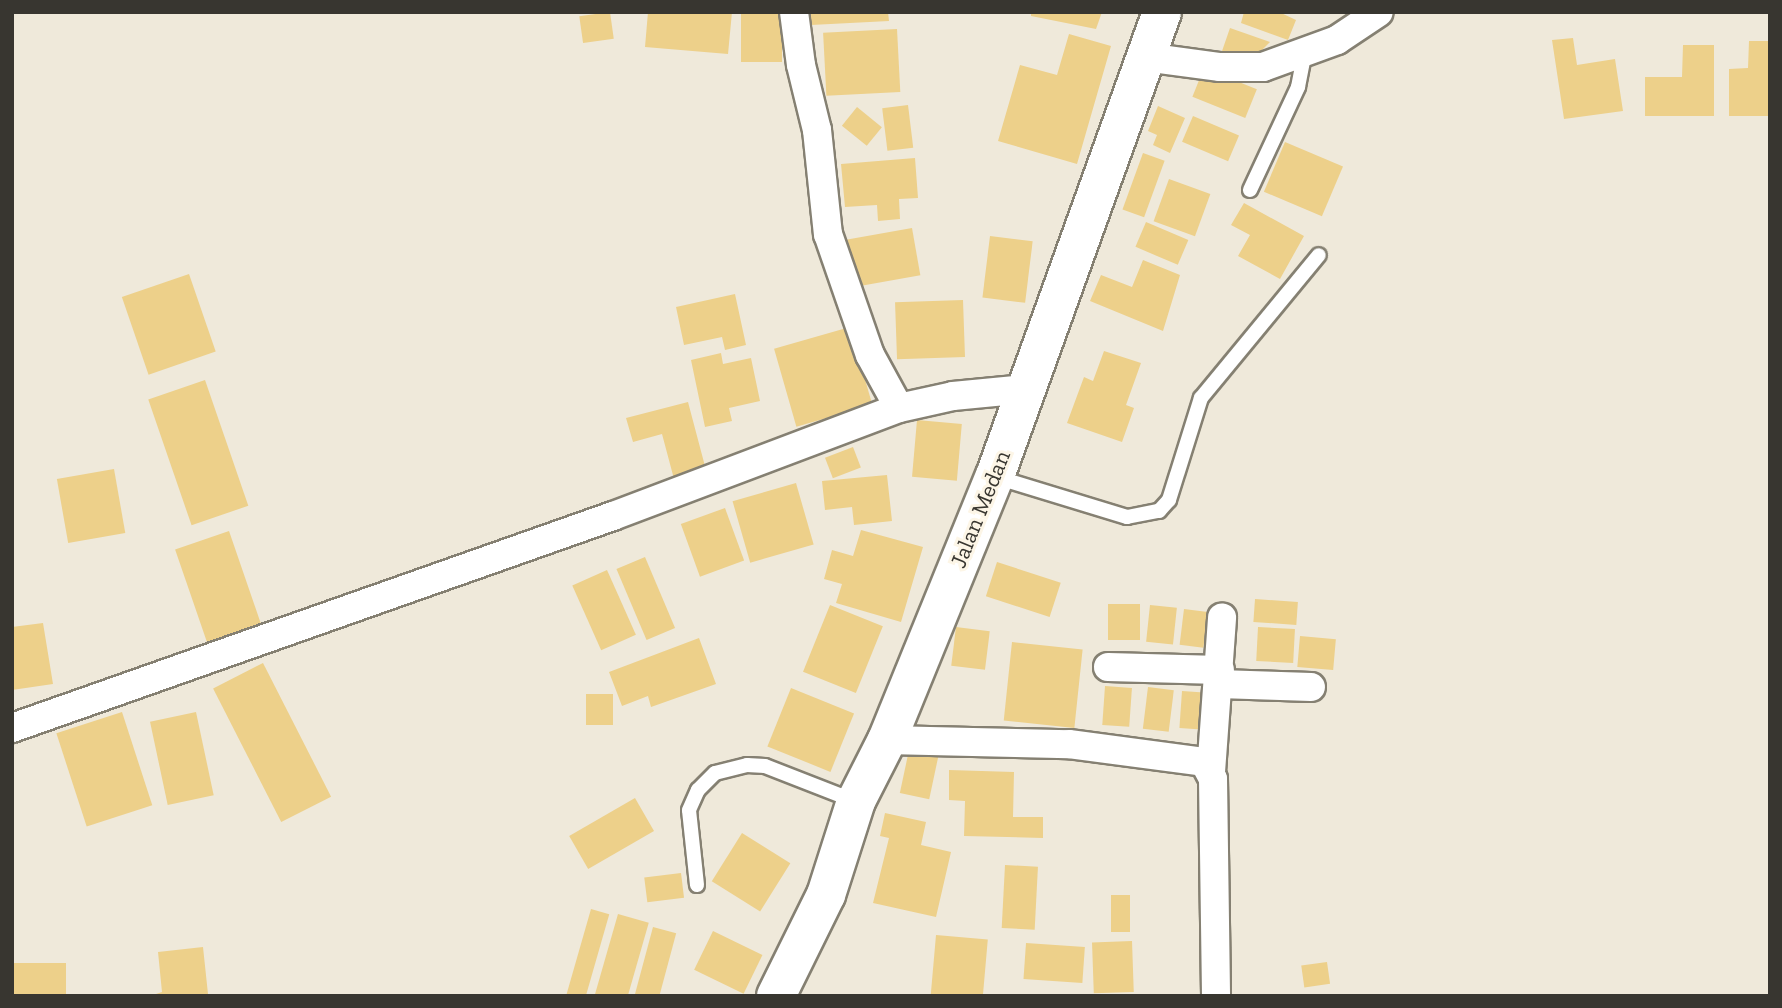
<!DOCTYPE html>
<html>
<head>
<meta charset="utf-8">
<style>
	body { margin:0 }
	#map { position:relative; width:1782px; height:1008px; overflow:hidden; background:#efe9da; font-family:"Zilla Slab",serif }
	div>[style] { position:absolute }
	[style*='--x'] { left:calc(var(--x)*1px); top:calc(var(--y)*1px); width:calc(var(--w)*1px); rotate:calc(var(--a)*1deg) }
	.building>* { inset:0; background:#edd08a; transform-origin:0 0 }
	.roads { filter:drop-shadow(2px 0 #858072) drop-shadow(-2px 0 #858072) drop-shadow(0 2px #858072) drop-shadow(0 -2px #858072) }
	.service>* { height:14px; margin:-7px; padding:0 7px; transform-origin:7px; border-radius:7px; background:#fff }
	.minor>* { height:28px; margin:-14px; padding:0 14px; transform-origin:14px; border-radius:14px; background:#fff }
	.trunk>* { height:38px; margin:-19px; padding:0 19px; transform-origin:19px; border-radius:19px; background:#fff }
	span { translate:-50% -50%; white-space:nowrap; text-align:center; line-height:1.15; -webkit-text-stroke:6px #fdf6e7; paint-order:stroke }
	.street-label { font-size:23px; color:#383630 }
	.frame { position:absolute; inset:0; border:14px solid #383630; pointer-events:none }
</style>
</head>
<body>
<div id="map">
	<div class="building">
		<div style="left:610px;top:12px;width:27px;height:31px;rotate:82deg"></div>
		<div style="clip-path:polygon(648px 12px,732px 12px,728px 54px,645px 47px)"></div>
		<div style="left:741px;top:12px;width:41px;height:50px"></div>
		<div style="clip-path:polygon(811px 12px,888px 12px,889px 21px,811px 25px)"></div>
		<div style="clip-path:polygon(1031px 12px,1102px 12px,1096px 29px,1031px 16px)"></div>
		<div style="clip-path:polygon(1244px 12px,1279px 12px,1296px 20px,1288px 40px,1241px 23px)"></div>
		<div style="clip-path:polygon(1230px 28px,1270px 42px,1259px 53px,1221px 54px)"></div>
		<div style="left:897px;top:29px;width:63px;height:74px;rotate:87deg"></div>
		<div style="clip-path:polygon(1069px 34px,1111px 46px,1077px 164px,998px 141px,1020px 65px,1057px 75px)"></div>
		<div style="clip-path:polygon(1573px 38px,1577px 65px,1615px 59px,1623px 111px,1564px 119px,1552px 40px)"></div>
		<div style="clip-path:polygon(1749px 41px,1770px 41px,1770px 116px,1729px 116px,1729px 69px,1748px 68px)"></div>
		<div style="clip-path:polygon(1683px 45px,1714px 45px,1714px 116px,1645px 116px,1645px 77px,1682px 77px)"></div>
		<div style="left:1204px;top:68px;width:57px;height:31px;rotate:22deg"></div>
		<div style="left:908px;top:105px;width:43px;height:26px;rotate:83deg"></div>
		<div style="clip-path:polygon(1158px 106px,1185px 118px,1170px 153px,1153px 145px,1157px 135px,1148px 131px)"></div>
		<div style="left:857px;top:107px;width:32px;height:24px;rotate:39deg"></div>
		<div style="left:1193px;top:116px;width:50px;height:28px;rotate:23deg"></div>
		<div style="left:1285px;top:142px;width:63px;height:54px;rotate:23deg"></div>
		<div style="left:1143px;top:153px;width:23px;height:60px;rotate:20deg"></div>
		<div style="clip-path:polygon(915px 158px,918px 198px,899px 199px,900px 219px,878px 221px,877px 205px,845px 207px,841px 164px)"></div>
		<div style="left:1169px;top:179px;width:44px;height:45px;rotate:20deg"></div>
		<div style="clip-path:polygon(1244px 203px,1304px 236px,1280px 279px,1238px 256px,1250px 235px,1231px 225px)"></div>
		<div style="left:1146px;top:222px;width:46px;height:27px;rotate:23deg"></div>
		<div style="left:912px;top:228px;width:48px;height:67px;rotate:80deg"></div>
		<div style="left:990px;top:236px;width:43px;height:62px;rotate:7deg"></div>
		<div style="clip-path:polygon(1143px 260px,1180px 275px,1163px 331px,1090px 301px,1101px 275px,1132px 287px)"></div>
		<div style="left:189px;top:274px;width:82px;height:71px;rotate:71deg"></div>
		<div style="clip-path:polygon(735px 294px,746px 345px,725px 350px,722px 337px,684px 345px,676px 307px)"></div>
		<div style="left:963px;top:300px;width:57px;height:68px;rotate:88deg"></div>
		<div style="left:850px;top:327px;width:81px;height:79px;rotate:74deg"></div>
		<div style="clip-path:polygon(1104px 351px,1141px 363px,1126px 405px,1134px 408px,1122px 442px,1067px 423px,1084px 377px,1093px 381px)"></div>
		<div style="clip-path:polygon(721px 353px,723px 364px,751px 358px,760px 401px,729px 408px,732px 421px,705px 427px,691px 360px)"></div>
		<div style="left:205px;top:380px;width:133px;height:60px;rotate:71deg"></div>
		<div style="clip-path:polygon(688px 402px,706px 470px,674px 479px,662px 434px,633px 442px,626px 418px)"></div>
		<div style="left:917px;top:420px;width:45px;height:57px;rotate:5deg"></div>
		<div style="left:853px;top:447px;width:22px;height:30px;rotate:69deg"></div>
		<div style="left:114px;top:469px;width:65px;height:58px;rotate:80deg"></div>
		<div style="clip-path:polygon(887px 475px,892px 521px,854px 525px,852px 507px,825px 510px,822px 481px)"></div>
		<div style="left:796px;top:483px;width:64px;height:66px;rotate:74deg"></div>
		<div style="left:725px;top:508px;width:56px;height:47px;rotate:70deg"></div>
		<div style="clip-path:polygon(861px 530px,923px 547px,901px 622px,836px 603px,842px 584px,824px 579px,832px 550px,853px 556px)"></div>
		<div style="left:229px;top:531px;width:98px;height:57px;rotate:71deg"></div>
		<div style="left:645px;top:557px;width:77px;height:31px;rotate:67deg"></div>
		<div style="left:997px;top:562px;width:67px;height:36px;rotate:18deg"></div>
		<div style="left:607px;top:570px;width:71px;height:38px;rotate:66deg"></div>
		<div style="left:1255px;top:599px;width:43px;height:23px;rotate:4deg"></div>
		<div style="left:1108px;top:604px;width:32px;height:36px"></div>
		<div style="left:830px;top:605px;width:57px;height:72px;rotate:22deg"></div>
		<div style="left:1150px;top:605px;width:27px;height:37px;rotate:6deg"></div>
		<div style="left:1184px;top:609px;width:24px;height:36px;rotate:7deg"></div>
		<div style="clip-path:polygon(43px 623px,53px 684px,12px 690px,12px 627px)"></div>
		<div style="left:956px;top:627px;width:34px;height:39px;rotate:7deg"></div>
		<div style="left:1258px;top:627px;width:37px;height:34px;rotate:3deg"></div>
		<div style="left:1300px;top:636px;width:36px;height:31px;rotate:5deg"></div>
		<div style="clip-path:polygon(699px 638px,716px 684px,651px 707px,648px 696px,622px 706px,609px 672px)"></div>
		<div style="left:1012px;top:642px;width:71px;height:79px;rotate:6deg"></div>
		<div style="left:263px;top:663px;width:150px;height:56px;rotate:63deg"></div>
		<div style="left:1105px;top:686px;width:27px;height:39px;rotate:4deg"></div>
		<div style="left:1148px;top:687px;width:26px;height:42px;rotate:7deg"></div>
		<div style="left:791px;top:688px;width:68px;height:63px;rotate:22deg"></div>
		<div style="left:1182px;top:691px;width:29px;height:37px;rotate:4deg"></div>
		<div style="left:586px;top:694px;width:27px;height:31px"></div>
		<div style="left:122px;top:712px;width:98px;height:69px;rotate:72deg"></div>
		<div style="left:196px;top:712px;width:85px;height:47px;rotate:78deg"></div>
		<div style="left:909px;top:750px;width:30px;height:44px;rotate:12deg"></div>
		<div style="clip-path:polygon(949px 770px,1014px 772px,1013px 817px,1043px 817px,1043px 838px,964px 836px,965px 801px,949px 800px)"></div>
		<div style="left:635px;top:798px;width:38px;height:76px;rotate:60deg"></div>
		<div style="clip-path:polygon(885px 813px,926px 822px,921px 845px,951px 852px,936px 917px,873px 903px,889px 838px,880px 836px)"></div>
		<div style="left:742px;top:833px;width:57px;height:57px;rotate:32deg"></div>
		<div style="left:1005px;top:865px;width:33px;height:63px;rotate:3deg"></div>
		<div style="left:681px;top:873px;width:25px;height:37px;rotate:83deg"></div>
		<div style="left:1111px;top:895px;width:19px;height:37px"></div>
		<div style="left:591px;top:909px;width:19px;height:91px;rotate:16deg"></div>
		<div style="left:618px;top:914px;width:32px;height:86px;rotate:16deg"></div>
		<div style="left:653px;top:927px;width:24px;height:71px;rotate:15deg"></div>
		<div style="left:713px;top:931px;width:55px;height:43px;rotate:26deg"></div>
		<div style="left:936px;top:935px;width:52px;height:61px;rotate:5deg"></div>
		<div style="left:1132px;top:941px;width:51px;height:40px;rotate:88deg"></div>
		<div style="left:1026px;top:943px;width:59px;height:36px;rotate:4deg"></div>
		<div style="clip-path:polygon(203px 947px,208px 994px,218px 996px,150px 996px,162px 992px,158px 952px)"></div>
		<div style="left:1327px;top:962px;width:22px;height:26px;rotate:82deg"></div>
		<div style="left:13px;top:963px;width:53px;height:33px"></div>
	</div>
	<div class="roads">
		<div class="service">
			<div style="--x:1250;--y:190;--w:114;--a:-65"></div>
			<div style="--x:1298;--y:87;--w:33;--a:-79"></div>
			<div style="--x:996;--y:477;--w:137;--a:17"></div>
			<div style="--x:1127;--y:517;--w:33;--a:-11"></div>
			<div style="--x:1159;--y:511;--w:15;--a:-48"></div>
			<div style="--x:1169;--y:500;--w:107;--a:-72.6"></div>
			<div style="--x:1201;--y:398;--w:185;--a:-50.5"></div>
			<div style="--x:697;--y:885;--w:75;--a:-96.1"></div>
			<div style="--x:689;--y:810;--w:22;--a:-66"></div>
			<div style="--x:698;--y:790;--w:24;--a:-45"></div>
			<div style="--x:715;--y:773;--w:33;--a:-14"></div>
			<div style="--x:747;--y:765;--w:18;--a:3"></div>
			<div style="--x:765;--y:766;--w:97;--a:21.3"></div>
		</div>
		<div class="minor">
			<div style="--x:794;--y:12;--w:53;--a:82.5"></div>
			<div style="--x:801;--y:65;--w:67;--a:76.2"></div>
			<div style="--x:817;--y:130;--w:105;--a:84"></div>
			<div style="--x:828;--y:234;--w:128;--a:70.9"></div>
			<div style="--x:870;--y:355;--w:60;--a:61.3"></div>
			<div style="--x:1145;--y:57;--w:76;--a:7.6"></div>
			<div style="--x:1220;--y:67;--w:43;--a:0"></div>
			<div style="--x:1263;--y:67;--w:79;--a:-20"></div>
			<div style="--x:1337;--y:40;--w:50;--a:-33.7"></div>
			<div style="--x:1108;--y:667;--w:112;--a:1.5"></div>
			<div style="--x:1219;--y:684;--w:92;--a:1.9"></div>
			<div style="--x:12;--y:728;--w:637;--a:-19.43"></div>
			<div style="--x:613;--y:516;--w:306;--a:-20.7"></div>
			<div style="--x:899;--y:408;--w:55;--a:-12.5"></div>
			<div style="--x:953;--y:396;--w:73;--a:-5.5"></div>
			<div style="--x:887;--y:740;--w:182;--a:1.3"></div>
			<div style="--x:1069;--y:744;--w:136;--a:7.6"></div>
			<div style="--x:1204;--y:762;--w:19;--a:62"></div>
			<div style="--x:1213;--y:779;--w:217;--a:89.2"></div>
			<div style="--x:1211;--y:772;--w:155;--a:-85.9"></div>
		</div>
		<div class="trunk">
			<div style="--x:776;--y:996;--w:113;--a:-63.7"></div>
			<div style="--x:826;--y:895;--w:99;--a:-72.3"></div>
			<div style="--x:856;--y:801;--w:68;--a:-63.1"></div>
			<div style="--x:887;--y:740;--w:285;--a:-67.8"></div>
			<div style="--x:995;--y:476;--w:493;--a:-70.2"></div>
		</div>
	</div>
	<div class="street-label">
		<span style="left:980px;top:509px;rotate:-68deg">Jalan Medan</span>
	</div>
	<div class="frame"></div>
</div>
</body>
</html>
